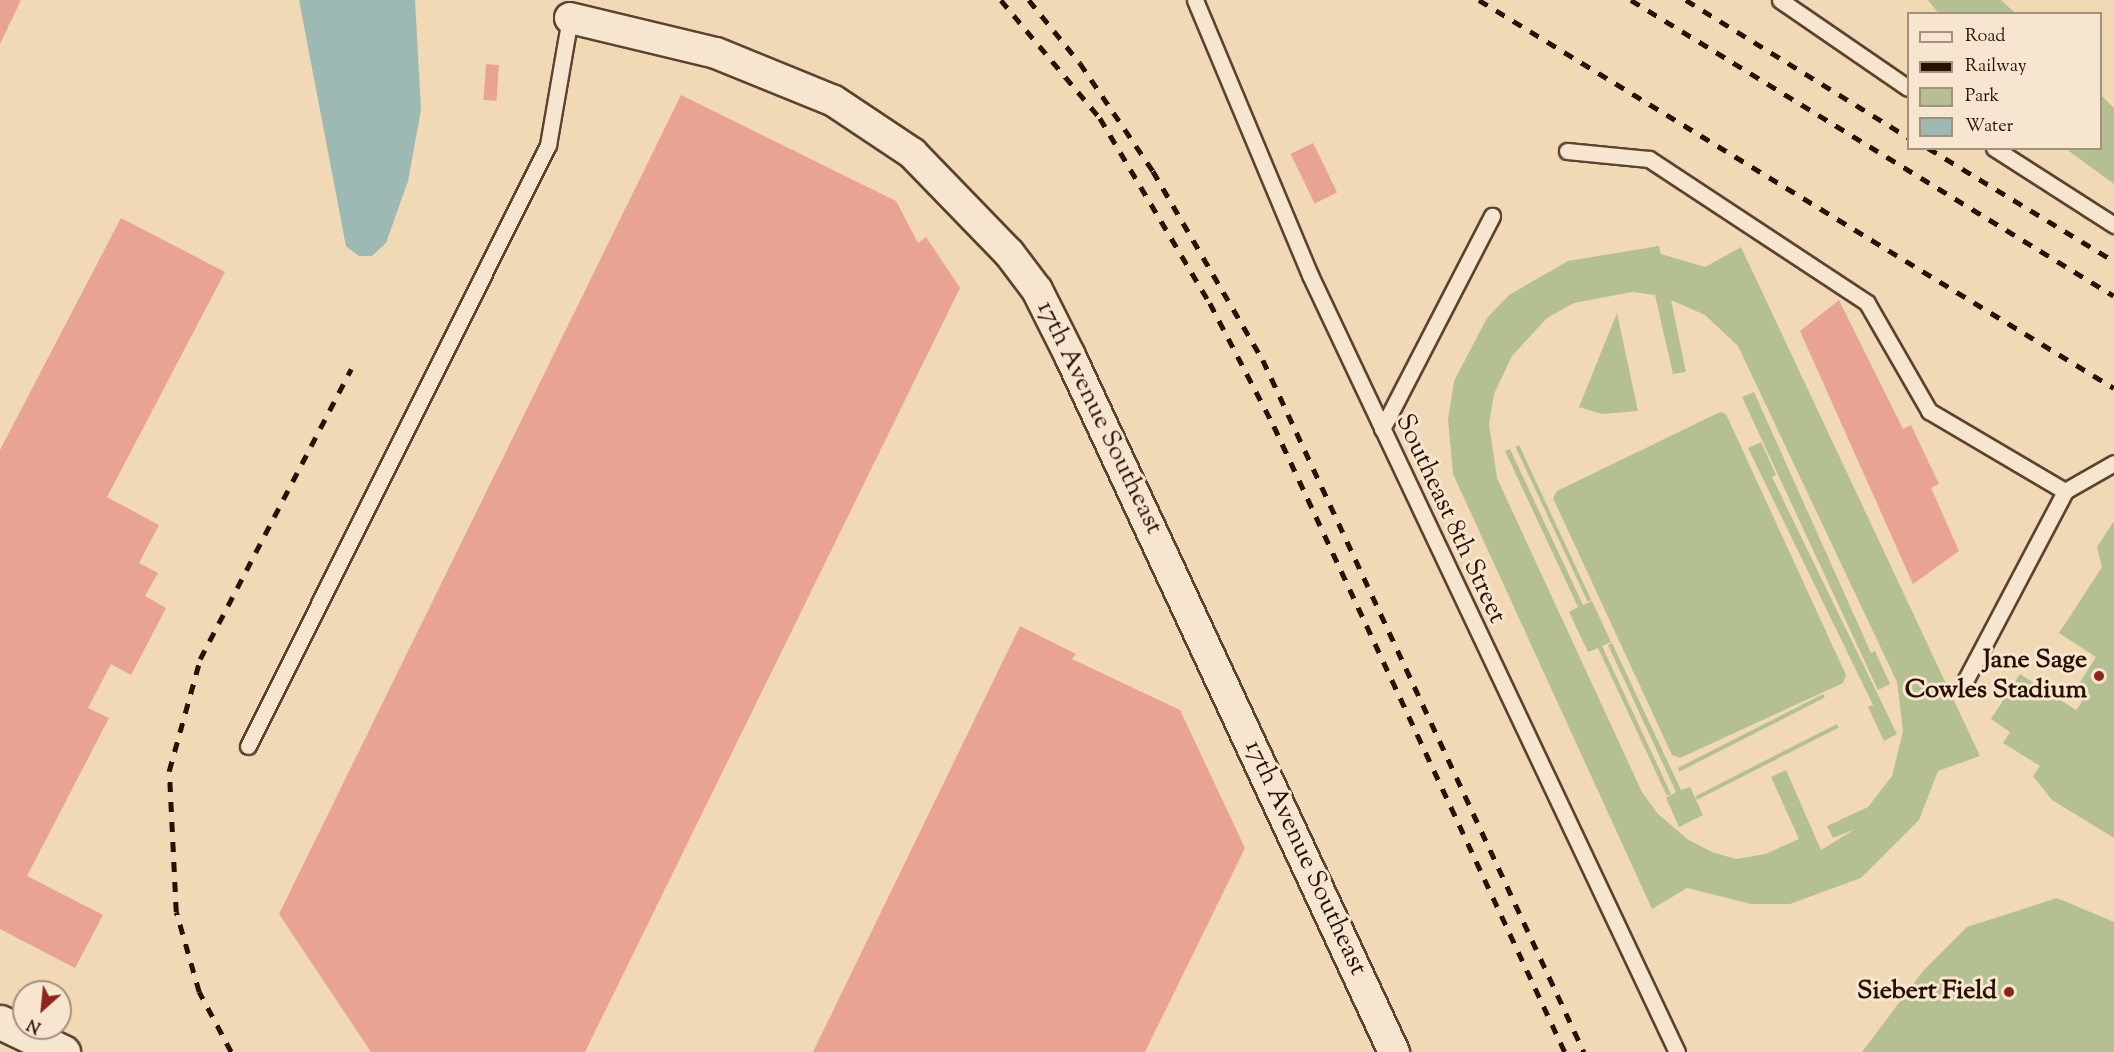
<!DOCTYPE html>
<html>
<head>
<meta charset="utf-8">
<style>
	body { margin:0 }
	#map { position:relative; width:2114px; height:1052px; overflow:hidden; background:#f2d9b5; font-family:"Sorts Mill Goudy",serif }
	div>[style] { position:absolute }
	[style*='--x'] { left:calc(var(--x)*1px); top:calc(var(--y)*1px); width:calc(var(--w)*1px); rotate:calc(var(--a)*1deg) }
	.green>* { inset:0; background:#b4c092; transform-origin:0 0 }
	.water>* { inset:0; background:#9cb9b3 }
	.building>* { inset:0; background:#e8a392; transform-origin:0 0 }
	.roads { filter:drop-shadow(2px 0 #5c4230) drop-shadow(-2px 0 #5c4230) drop-shadow(0 2px #5c4230) drop-shadow(0 -2px #5c4230) }
	.lane>* { height:15px; margin:-7.5px; padding:0 7.5px; transform-origin:7.5px; border-radius:7.5px; background:#f7e6cf }
	.street>* { height:30px; margin:-15px; padding:0 15px; transform-origin:15px; border-radius:15px; background:#f7e6cf }
	.secondary>* { height:33px; margin:-16.5px; padding:0 16.5px; transform-origin:16.5px; border-radius:16.5px; background:#f7e6cf }
	.rail>* { height:4.5px; margin-top:-2.25px; transform-origin:0; background:repeating-linear-gradient(90deg,#2a1003 0 10px,transparent 0 20px) }
	.dots>* { width:16px; height:16px; translate:-50% -50%; box-sizing:border-box; border:3px solid #f7e6cf; border-radius:50% }
	span { translate:-50% -50%; white-space:nowrap; text-align:center; line-height:1.15; -webkit-text-stroke:6px #f7e6cf; paint-order:stroke }
	.street-label { font-size:26px; color:#2a1003 }
	.poi-label { font-size:26px; color:#2a1003; font-weight:700 }
	.right { translate:-100% -50%; text-align:right }
	.legend { position:absolute; left:1907px; top:12px; width:195px; height:138px; box-sizing:border-box; background:#f7e6cf; border:2px solid #a5907d; margin:0; padding:8px 10px; list-style:none; font-size:18px; color:#2a1003 }
	.legend li { display:flex; align-items:center; gap:12px; height:30px }
	.legend b { width:30px; border:2px solid #a5907d }
	.north { position:absolute; left:12px; top:980px; width:60px; height:60px; box-sizing:border-box; background:#f7e6cf; border:2px solid #a5907d; border-radius:50%; rotate:207deg; font-size:16px; font-weight:700; line-height:24px; text-align:center; color:#2a1003 }
	.north::after { content:''; display:block; margin:auto; width:21px; height:27px; background:#8f2418; clip-path:polygon(50% 0,100% 100%,50% 72%,0 100%) }
</style>
</head>
<body>
<div id="map">
	<div class="green">
		<div style="clip-path:polygon(1928px 0,2001px 0,2015px 13px,1938px 13px)"></div>
		<div style="clip-path:polygon(2101px 95px,2114px 108px,2114px 184px,2066px 149px,2100px 148px)"></div>
		<div style="clip-path:polygon(evenodd,1659px 246px,1661px 254px,1705px 267px,1741px 247px,1980px 756px,1938px 771px,1919px 820px,1861px 878px,1790px 904px,1751px 904px,1687px 888px,1652px 909px,1453px 474px,1448px 419px,1454px 381px,1487px 318px,1509px 295px,1568px 261px,1659px 246px,1632px 292px,1655px 295px,1673px 374px,1686px 372px,1671px 300px,1705px 315px,1738px 346px,1897px 682px,1903px 731px,1892px 776px,1868px 807px,1827px 826px,1833px 838px,1855px 829px,1821px 850px,1786px 770px,1771px 777px,1799px 839px,1765px 854px,1736px 859px,1712px 852px,1687px 839px,1658px 814px,1642px 792px,1497px 478px,1489px 424px,1494px 394px,1512px 356px,1547px 318px,1574px 303px,1632px 292px)"></div>
		<div style="clip-path:polygon(1617px 313px,1638px 411px,1602px 414px,1579px 407px)"></div>
		<div style="clip-path:polygon(1754px 392px,1871px 653px,1875px 651px,1890px 684px,1878px 690px,1742px 397px)"></div>
		<div style="clip-path:polygon(1720px 412px,1726px 414px,1846px 675px,1843px 683px,1680px 758px,1672px 755px,1553px 498px,1557px 491px)"></div>
		<div style="clip-path:polygon(1761px 442px,1776px 475px,1772px 477px,1897px 734px,1884px 741px,1868px 707px,1873px 705px,1748px 448px)"></div>
		<div style="left:1519px;top:445px;width:171px;height:4px;rotate:65deg"></div>
		<div style="clip-path:polygon(1510px 449px,1583px 605px,1592px 601px,1611px 642px,1602px 646px,1671px 794px,1667px 796px,1598px 648px,1588px 652px,1569px 612px,1578px 607px,1505px 451px)"></div>
		<div style="clip-path:polygon(2114px 521px,2114px 838px,2052px 800px,2033px 776px,2040px 766px,2003px 743px,2010px 732px,1991px 719px,2020px 674px,2076px 710px,2082px 702px,2072px 695px,2096px 657px,2059px 633px,2102px 567px,2097px 547px)"></div>
		<div style="clip-path:polygon(1612px 643px,1681px 790px,1690px 787px,1703px 815px,1679px 827px,1666px 798px,1676px 792px,1608px 645px)"></div>
		<div style="left:1823px;top:694px;width:4px;height:163px;rotate:63deg"></div>
		<div style="left:1837px;top:724px;width:4px;height:159px;rotate:63deg"></div>
		<div style="clip-path:polygon(2057px 898px,2114px 922px,2114px 1052px,1862px 1052px,1923px 971px,1967px 927px)"></div>
	</div>
	<div class="water">
		<div style="clip-path:polygon(299px 0,415px 0,421px 110px,408px 181px,386px 243px,372px 256px,359px 256px,346px 246px)"></div>
	</div>
	<div class="building">
		<div style="clip-path:polygon(0 0,21px 0,0 44px)"></div>
		<div style="left:486px;top:64px;width:13px;height:36px;rotate:4deg"></div>
		<div style="clip-path:polygon(681px 95px,896px 201px,918px 243px,926px 237px,960px 288px,585px 1052px,371px 1052px,279px 914px)"></div>
		<div style="left:1313px;top:143px;width:55px;height:25px;rotate:64deg"></div>
		<div style="clip-path:polygon(121px 218px,225px 272px,107px 497px,159px 525px,139px 563px,158px 573px,145px 596px,166px 608px,131px 675px,111px 664px,88px 708px,109px 718px,27px 876px,103px 915px,75px 968px,0 929px,0 450px)"></div>
		<div style="clip-path:polygon(1839px 300px,1903px 429px,1911px 425px,1939px 484px,1931px 488px,1959px 551px,1913px 584px,1800px 331px)"></div>
		<div style="clip-path:polygon(1020px 626px,1076px 654px,1072px 659px,1180px 710px,1245px 848px,1145px 1052px,813px 1052px)"></div>
	</div>
	<div class="roads">
		<div class="lane">
			<div style="--x:1195;--y:0;--w:298;--a:67.3"></div>
			<div style="--x:1310;--y:275;--w:859;--a:64.72"></div>
			<div style="--x:1780;--y:0;--w:155;--a:34.5"></div>
			<div style="--x:1994;--y:148;--w:143;--a:32.7"></div>
			<div style="--x:1567;--y:151;--w:82;--a:5.6"></div>
			<div style="--x:1649;--y:159;--w:261;--a:33.4"></div>
			<div style="--x:1867;--y:303;--w:125;--a:60.1"></div>
			<div style="--x:1929;--y:411;--w:158;--a:30.5"></div>
			<div style="--x:2065;--y:491;--w:56;--a:-29.7"></div>
			<div style="--x:1382;--y:429;--w:240;--a:-62.7"></div>
			<div style="--x:1965;--y:681;--w:215;--a:-62.2"></div>
			<div style="--x:248;--y:746;--w:672;--a:-63.47"></div>
			<div style="--x:548;--y:145;--w:129;--a:-80.2"></div>
		</div>
		<div class="street">
			<div style="--x:570;--y:18;--w:150;--a:13.5"></div>
			<div style="--x:716;--y:53;--w:127;--a:22.1"></div>
			<div style="--x:834;--y:101;--w:94;--a:33.7"></div>
			<div style="--x:912;--y:153;--w:139;--a:45.9"></div>
			<div style="--x:1009;--y:253;--w:46;--a:52.9"></div>
			<div style="--x:1037;--y:290;--w:74;--a:63.4"></div>
			<div style="--x:1070;--y:356;--w:768;--a:65.04"></div>
		</div>
		<div class="secondary">
			<div style="--x:0;--y:1022;--w:70;--a:25.5"></div>
		</div>
	</div>
	<div class="rail">
		<div style="--x:1001;--y:0;--w:154;--a:50"></div>
		<div style="--x:1100;--y:118;--w:215;--a:59.3"></div>
		<div style="--x:1210;--y:303;--w:139;--a:62.5"></div>
		<div style="--x:1274;--y:426;--w:690;--a:65.07"></div>
		<div style="--x:1029;--y:0;--w:81;--a:51"></div>
		<div style="--x:1080;--y:63;--w:130;--a:55.9"></div>
		<div style="--x:1153;--y:171;--w:219;--a:59.8"></div>
		<div style="--x:1263;--y:360;--w:763;--a:65.11"></div>
		<div style="--x:1479;--y:0;--w:744;--a:31.43"></div>
		<div style="--x:1631;--y:0;--w:566;--a:31.5"></div>
		<div style="--x:1686;--y:0;--w:261;--a:31.7"></div>
		<div style="--x:1928;--y:148;--w:218;--a:31.3"></div>
		<div style="--x:231;--y:1052;--w:68;--a:-118.1"></div>
		<div style="--x:199;--y:992;--w:83;--a:-106"></div>
		<div style="--x:176;--y:912;--w:141;--a:-92.8"></div>
		<div style="--x:169;--y:771;--w:116;--a:-74.5"></div>
		<div style="--x:200;--y:659;--w:327;--a:-62.5"></div>
	</div>
	<div class="dots">
		<div style="left:2099px;top:676px;background:#8f2418"></div>
		<div style="left:2009px;top:992px;background:#8f2418"></div>
	</div>
	<div class="street-label">
		<span style="left:1099px;top:418px;rotate:64deg">17th Avenue Southeast</span>
		<span style="left:1450px;top:519px;rotate:65deg">Southeast 8th Street</span>
		<span style="left:1305px;top:858px;rotate:65deg">17th Avenue Southeast</span>
	</div>
	<div class="poi-label">
		<span class="right" style="left:2087px;top:676px">Jane Sage<br>Cowles Stadium</span>
		<span class="right" style="left:1997px;top:992px">Siebert Field</span>
	</div>
	<ul class="legend">
	<li><b style="height:8px;background:#f7e6cf"></b>Road</li>
	<li><b style="height:8px;background:#2a1003"></b>Railway</li>
	<li><b style="height:16px;background:#b4c092"></b>Park</li>
	<li><b style="height:16px;background:#9cb9b3"></b>Water</li>
	</ul>
	<div class="north">N</div>
</div>
</body>
</html>
